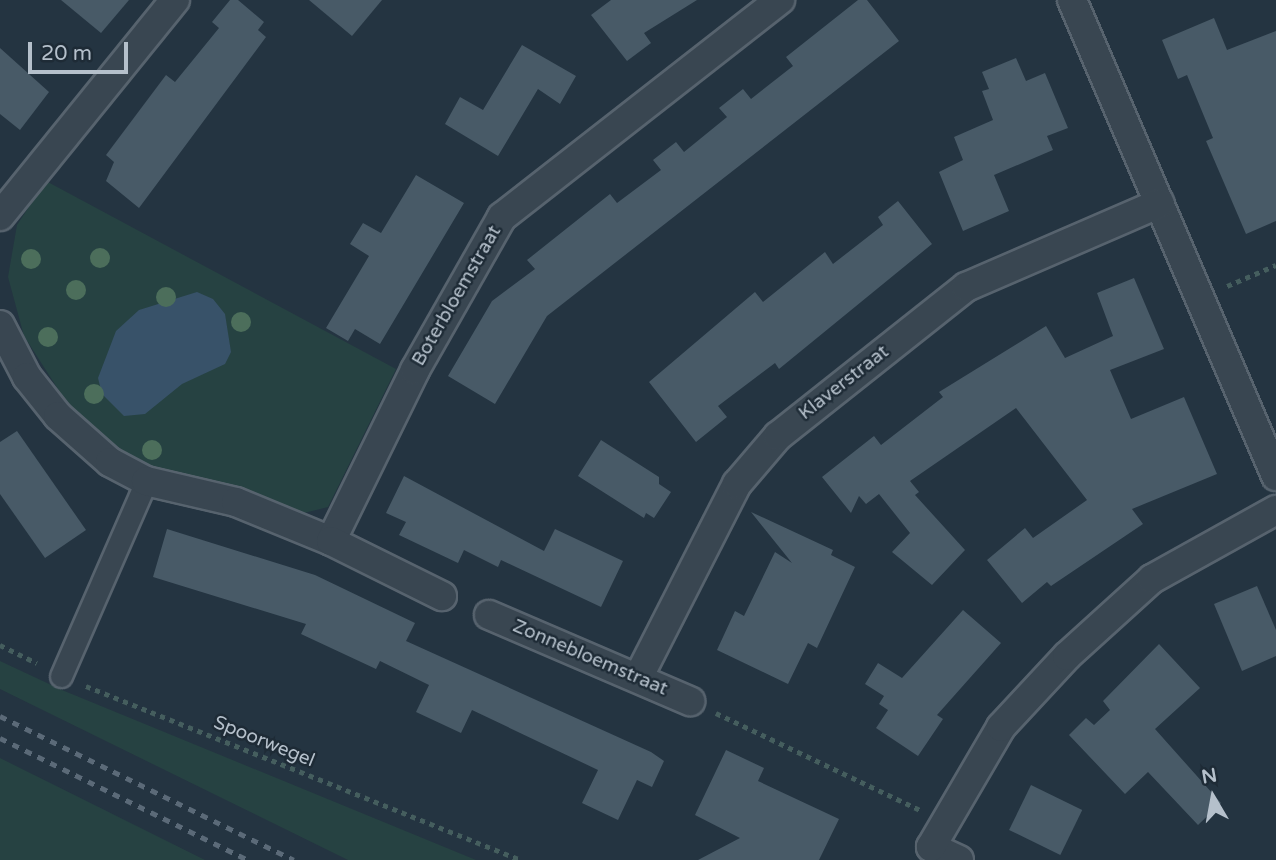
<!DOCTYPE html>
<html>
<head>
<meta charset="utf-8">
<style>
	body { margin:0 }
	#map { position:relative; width:1276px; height:860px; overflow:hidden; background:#243441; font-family:"Varela Round",sans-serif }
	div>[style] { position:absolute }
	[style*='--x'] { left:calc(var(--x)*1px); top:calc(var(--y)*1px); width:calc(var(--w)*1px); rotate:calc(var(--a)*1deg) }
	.green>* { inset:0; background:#264242 }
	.water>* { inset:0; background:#385269 }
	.building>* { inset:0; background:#485a67; transform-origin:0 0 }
	.path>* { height:4.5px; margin-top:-2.25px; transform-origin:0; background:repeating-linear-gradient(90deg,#455e5e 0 5px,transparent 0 10px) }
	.roads { filter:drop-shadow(2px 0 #57636e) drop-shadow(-2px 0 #57636e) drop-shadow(0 2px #57636e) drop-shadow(0 -2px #57636e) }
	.pedestrian>* { height:21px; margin:-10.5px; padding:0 10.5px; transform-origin:10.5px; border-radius:10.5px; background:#394651 }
	.minor>* { height:28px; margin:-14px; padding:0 14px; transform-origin:14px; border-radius:14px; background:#394651 }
	.rail>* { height:5px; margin-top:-2.5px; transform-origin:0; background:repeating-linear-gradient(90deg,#5b6a78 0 7px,transparent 0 14px) }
	.trees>* { width:20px; height:20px; margin:-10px; border-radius:50%; background:#4c6e5b }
	span { translate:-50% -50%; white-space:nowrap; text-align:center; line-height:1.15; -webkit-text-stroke:5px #1e2b36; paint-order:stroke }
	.street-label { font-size:19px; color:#b5c0cb }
	.north { position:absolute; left:1178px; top:762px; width:70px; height:70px; -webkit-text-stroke:5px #1e2b36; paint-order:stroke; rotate:350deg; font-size:19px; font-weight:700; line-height:28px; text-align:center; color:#b5c0cb }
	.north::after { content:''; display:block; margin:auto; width:24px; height:32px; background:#b5c0cb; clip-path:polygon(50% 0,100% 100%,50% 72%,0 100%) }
	.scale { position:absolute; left:28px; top:42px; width:100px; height:32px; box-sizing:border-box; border:4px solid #b5c0cb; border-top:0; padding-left:9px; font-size:21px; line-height:24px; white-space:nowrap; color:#b5c0cb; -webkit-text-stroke:5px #1e2b36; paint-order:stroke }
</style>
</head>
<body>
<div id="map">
	<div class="green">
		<div style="clip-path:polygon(46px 181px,396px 369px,328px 507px,304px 513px,242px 489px,151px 471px,100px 439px,65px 400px,24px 336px,8px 277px,17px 225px)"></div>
		<div style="clip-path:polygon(0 661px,62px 690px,476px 860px,348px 860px,0 689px)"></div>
		<div style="clip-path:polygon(0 758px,205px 860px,0 860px)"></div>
	</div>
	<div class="water">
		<div style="clip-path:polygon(197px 292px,213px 299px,225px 314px,231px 352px,225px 364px,182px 384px,145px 414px,124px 416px,102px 394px,98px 378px,116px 331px,139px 310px)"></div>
	</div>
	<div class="building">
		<div style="clip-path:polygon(61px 0,129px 0,101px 33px)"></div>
		<div style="clip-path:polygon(230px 0,238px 0,264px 22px,258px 30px,266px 37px,139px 208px,106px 181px,114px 162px,106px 155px,166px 75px,175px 82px,219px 28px,212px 22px)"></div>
		<div style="clip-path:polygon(309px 0,382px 0,352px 36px)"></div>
		<div style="clip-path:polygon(611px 0,697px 0,644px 33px,651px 43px,627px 61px,591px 15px)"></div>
		<div style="clip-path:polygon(858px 0,867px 0,899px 41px,547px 316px,495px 404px,448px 376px,492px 301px,535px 269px,527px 260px,610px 194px,617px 203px,661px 170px,653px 160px,676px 142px,684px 152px,727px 117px,719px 108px,743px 89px,751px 99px,793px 66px,786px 57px)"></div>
		<div style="clip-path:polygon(1214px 18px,1227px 50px,1276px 31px,1276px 221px,1246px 234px,1206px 141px,1213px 138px,1187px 75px,1178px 79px,1162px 40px)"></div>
		<div style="clip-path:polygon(522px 45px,576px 76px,560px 104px,538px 89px,498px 156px,445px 124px,460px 97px,483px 110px)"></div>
		<div style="clip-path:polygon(0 48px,49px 92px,20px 130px,0 114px)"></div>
		<div style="clip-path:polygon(1016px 58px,1026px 81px,1045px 73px,1068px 128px,1047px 136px,1053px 150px,994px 175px,1009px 211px,963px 231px,939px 172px,963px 160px,954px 137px,993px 120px,982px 91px,989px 89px,982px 72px)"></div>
		<div style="clip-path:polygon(416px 175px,464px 203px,380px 344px,355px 329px,348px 341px,326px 328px,369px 256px,350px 244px,363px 223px,381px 233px)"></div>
		<div style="clip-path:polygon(898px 201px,932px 244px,779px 369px,775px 363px,718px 406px,727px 417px,696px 442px,649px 382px,755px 292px,763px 302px,825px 252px,833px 264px,883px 225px,878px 217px)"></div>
		<div style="clip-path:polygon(1134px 278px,1164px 349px,1110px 370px,1131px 419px,1184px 397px,1217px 474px,1132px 509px,1143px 524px,1051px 586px,1047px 582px,1022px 603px,987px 560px,1025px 528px,1033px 538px,1087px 500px,1016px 408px,910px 481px,919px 492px,915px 495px,965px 550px,932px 585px,892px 552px,910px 533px,879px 494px,866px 504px,859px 496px,851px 513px,822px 477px,874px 436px,881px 445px,943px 397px,939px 392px,1046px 326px,1065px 358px,1113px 336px,1097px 293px)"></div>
		<div style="clip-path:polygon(17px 431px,86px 530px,45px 558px,0 494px,0 442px)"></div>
		<div style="clip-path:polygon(601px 440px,659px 477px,659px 484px,671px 492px,654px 518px,646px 513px,644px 518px,578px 476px)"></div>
		<div style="clip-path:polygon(404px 476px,544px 551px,555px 529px,623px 561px,601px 607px,501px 560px,498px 567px,464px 550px,458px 563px,399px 535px,406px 522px,386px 513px)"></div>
		<div style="clip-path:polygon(751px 512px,833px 550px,831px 555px,855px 567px,817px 648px,808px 643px,788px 684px,717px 650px,735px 611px,744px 616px,775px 552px,792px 563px)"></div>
		<div style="clip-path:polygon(167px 529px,315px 575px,415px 623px,406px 641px,651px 752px,664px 761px,652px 787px,637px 780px,618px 820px,582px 803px,598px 770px,472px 710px,461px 733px,416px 712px,429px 685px,380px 661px,376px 669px,301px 634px,306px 624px,153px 577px)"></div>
		<div style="clip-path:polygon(1257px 586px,1276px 630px,1276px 656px,1242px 671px,1214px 604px)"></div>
		<div style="clip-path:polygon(963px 610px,1001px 643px,937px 715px,943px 719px,918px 756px,876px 728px,888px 710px,879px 704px,884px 696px,865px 684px,878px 663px,902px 678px)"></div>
		<div style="clip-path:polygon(1159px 644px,1200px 688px,1155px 729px,1221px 803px,1198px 825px,1148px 772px,1125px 794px,1069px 735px,1086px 718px,1094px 725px,1110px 710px,1103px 701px)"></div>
		<div style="clip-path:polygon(726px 750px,764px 768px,758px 781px,839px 819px,819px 860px,698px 860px,740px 838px,695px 815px)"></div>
		<div style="left:1031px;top:785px;width:57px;height:50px;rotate:26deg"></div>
	</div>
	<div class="path">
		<div style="--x:1227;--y:286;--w:53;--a:-23.2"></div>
		<div style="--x:0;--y:645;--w:41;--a:25.9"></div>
		<div style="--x:86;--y:686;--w:468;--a:21.8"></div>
		<div style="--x:716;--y:713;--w:226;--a:25.4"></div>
	</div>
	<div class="roads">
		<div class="pedestrian">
			<div style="--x:61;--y:676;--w:213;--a:-66.4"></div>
		</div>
		<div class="minor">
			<div style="--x:1072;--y:0;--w:518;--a:66.8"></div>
			<div style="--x:0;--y:216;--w:278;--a:-51"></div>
			<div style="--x:0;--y:325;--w:59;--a:62.6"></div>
			<div style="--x:27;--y:377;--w:50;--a:51.5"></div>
			<div style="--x:58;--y:416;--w:69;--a:41.5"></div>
			<div style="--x:110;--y:462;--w:41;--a:27.8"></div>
			<div style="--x:146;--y:481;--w:92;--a:13.1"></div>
			<div style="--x:236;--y:502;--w:103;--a:22.3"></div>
			<div style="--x:331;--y:541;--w:191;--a:-63.8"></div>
			<div style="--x:415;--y:370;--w:176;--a:-60.4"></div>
			<div style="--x:502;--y:217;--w:353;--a:-38"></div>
			<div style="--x:331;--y:541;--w:124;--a:26.4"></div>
			<div style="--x:489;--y:615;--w:219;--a:23.2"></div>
			<div style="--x:638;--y:678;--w:218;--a:-63"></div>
			<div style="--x:737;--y:484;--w:63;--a:-49.5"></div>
			<div style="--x:778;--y:436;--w:240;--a:-38.4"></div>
			<div style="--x:966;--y:287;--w:211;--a:-23.4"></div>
			<div style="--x:959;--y:860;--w:31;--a:-155"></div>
			<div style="--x:931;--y:847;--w:139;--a:-59.7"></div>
			<div style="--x:1001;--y:727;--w:97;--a:-47.1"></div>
			<div style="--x:1067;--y:656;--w:115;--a:-42.2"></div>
			<div style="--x:1152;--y:579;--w:142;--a:-29.1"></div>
		</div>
	</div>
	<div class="rail">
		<div style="--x:0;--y:716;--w:327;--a:26.1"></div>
		<div style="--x:0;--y:738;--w:276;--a:26.2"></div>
	</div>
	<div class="trees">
		<div style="left:100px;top:258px"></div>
		<div style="left:31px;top:259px"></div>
		<div style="left:76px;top:290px"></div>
		<div style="left:166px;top:297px"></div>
		<div style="left:241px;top:322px"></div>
		<div style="left:48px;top:337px"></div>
		<div style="left:94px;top:394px"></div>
		<div style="left:152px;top:450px"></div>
	</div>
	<div class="street-label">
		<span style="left:457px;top:296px;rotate:-60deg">Boterbloemstraat</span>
		<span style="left:844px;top:383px;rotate:-38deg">Klaverstraat</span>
		<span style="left:590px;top:658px;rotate:23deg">Zonnebloemstraat</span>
		<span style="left:264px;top:742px;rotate:22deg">Spoorwegel</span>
	</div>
	<div class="north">N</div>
	<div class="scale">20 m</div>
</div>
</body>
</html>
